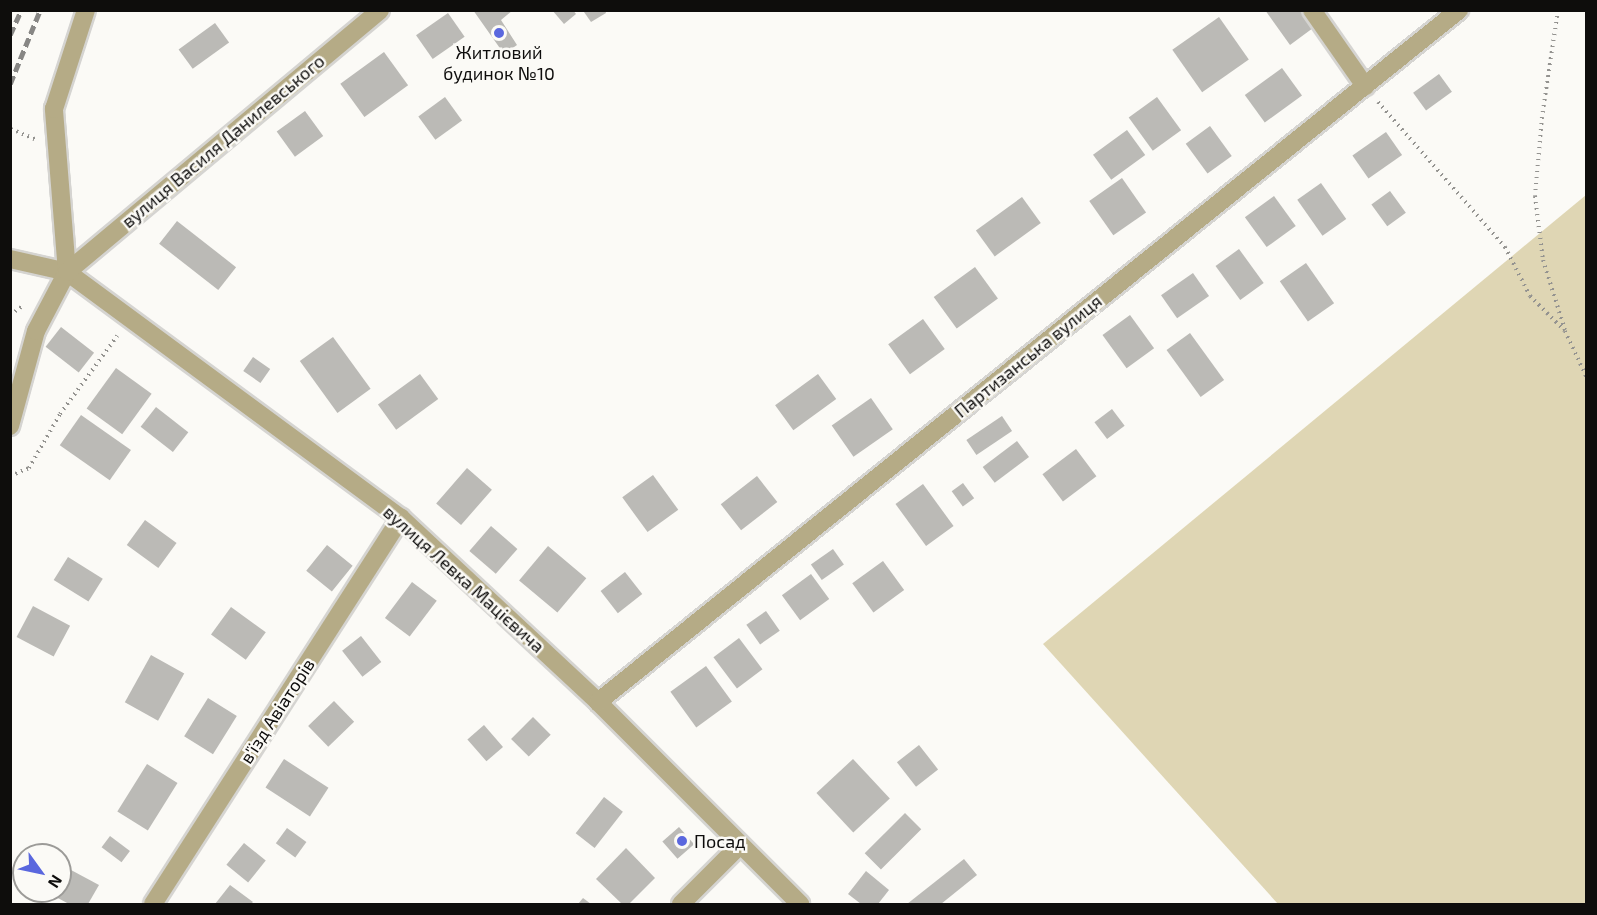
<!DOCTYPE html>
<html>
<head>
<meta charset="utf-8">
<style>
	body { margin:0 }
	#map { position:relative; width:1597px; height:915px; overflow:hidden; background:#fbfaf6; font-family:"Exo 2",sans-serif }
	div>[style] { position:absolute }
	[style*='--x'] { left:calc(var(--x)*1px); top:calc(var(--y)*1px); width:calc(var(--w)*1px); rotate:calc(var(--a)*1deg) }
	.green>* { inset:0; background:#dfd6b4 }
	.building>* { inset:0; background:#bbbab6; transform-origin:0 0 }
	.path>* { height:4px; margin-top:-2px; transform-origin:0; background:repeating-linear-gradient(90deg,#949390 0 1.5px,transparent 0 6px) }
	.roads { filter:drop-shadow(2px 0 #d5d4d1) drop-shadow(-2px 0 #d5d4d1) drop-shadow(0 2px #d5d4d1) drop-shadow(0 -2px #d5d4d1) }
	.minor>* { height:18px; margin:-9px; padding:0 9px; transform-origin:9px; border-radius:9px; background:#b5ab86 }
	.rail>* { height:4.5px; margin-top:-2.25px; transform-origin:0; background:repeating-linear-gradient(90deg,#878684 0 9px,transparent 0 13.5px) }
	.dots>* { width:16px; height:16px; translate:-50% -50%; box-sizing:border-box; border:3px solid #fbfaf6; border-radius:50% }
	span { translate:-50% -50%; white-space:nowrap; text-align:center; line-height:1.15; -webkit-text-stroke:5px #fbfaf6; paint-order:stroke }
	.poi-label { font-size:18px; color:#0e0d0c }
	.left { translate:0 -50%; text-align:left }
	.street-label { font-size:18px; color:#0e0d0c }
	.frame { position:absolute; inset:0; border:12px solid #0e0d0c; pointer-events:none }
	.north { position:absolute; left:12px; top:843px; width:60px; height:60px; box-sizing:border-box; background:#fbfaf6; border:2px solid #9c9b98; border-radius:50%; rotate:123deg; font-size:16px; font-weight:700; line-height:24px; text-align:center; color:#0e0d0c }
	.north::after { content:''; display:block; margin:auto; width:21px; height:27px; background:#5a67de; clip-path:polygon(50% 0,100% 100%,50% 72%,0 100%) }
</style>
</head>
<body>
<div id="map">
	<div class="green">
		<div style="clip-path:polygon(1586px 195px,1586px 904px,1278px 904px,1043px 644px)"></div>
	</div>
	<div class="building">
		<div style="clip-path:polygon(473px 10px,513px 10px,501px 20px,517px 45px,504px 54px)"></div>
		<div style="clip-path:polygon(552px 10px,573px 10px,576px 14px,564px 24px)"></div>
		<div style="clip-path:polygon(587px 10px,605px 10px,606px 13px,591px 22px,584px 12px)"></div>
		<div style="clip-path:polygon(1265px 10px,1300px 10px,1313px 28px,1290px 45px)"></div>
		<div style="left:448px;top:13px;width:29px;height:39px;rotate:55deg"></div>
		<div style="left:1219px;top:17px;width:52px;height:57px;rotate:55deg"></div>
		<div style="left:215px;top:23px;width:24px;height:45px;rotate:54deg"></div>
		<div style="left:384px;top:52px;width:41px;height:54px;rotate:54deg"></div>
		<div style="left:1282px;top:68px;width:34px;height:46px;rotate:54deg"></div>
		<div style="left:1439px;top:74px;width:22px;height:32px;rotate:54deg"></div>
		<div style="left:445px;top:97px;width:29px;height:33px;rotate:54deg"></div>
		<div style="left:1157px;top:97px;width:41px;height:35px;rotate:54deg"></div>
		<div style="left:305px;top:111px;width:31px;height:35px;rotate:54deg"></div>
		<div style="left:1210px;top:126px;width:37px;height:30px;rotate:54deg"></div>
		<div style="left:1127px;top:130px;width:31px;height:42px;rotate:54deg"></div>
		<div style="left:1386px;top:132px;width:28px;height:41px;rotate:55deg"></div>
		<div style="left:1122px;top:178px;width:42px;height:40px;rotate:55deg"></div>
		<div style="left:1321px;top:183px;width:44px;height:29px;rotate:55deg"></div>
		<div style="left:1390px;top:191px;width:27px;height:23px;rotate:54deg"></div>
		<div style="left:1274px;top:196px;width:37px;height:36px;rotate:54deg"></div>
		<div style="left:1022px;top:197px;width:32px;height:57px;rotate:54deg"></div>
		<div style="left:177px;top:221px;width:75px;height:29px;rotate:38deg"></div>
		<div style="left:1239px;top:249px;width:42px;height:29px;rotate:54deg"></div>
		<div style="left:1306px;top:263px;width:49px;height:32px;rotate:55deg"></div>
		<div style="left:975px;top:267px;width:39px;height:51px;rotate:54deg"></div>
		<div style="left:1193px;top:273px;width:28px;height:39px;rotate:55deg"></div>
		<div style="left:1130px;top:315px;width:41px;height:34px;rotate:54deg"></div>
		<div style="left:923px;top:319px;width:37px;height:43px;rotate:54deg"></div>
		<div style="left:61px;top:327px;width:42px;height:25px;rotate:38deg"></div>
		<div style="left:1190px;top:333px;width:58px;height:29px;rotate:54deg"></div>
		<div style="left:333px;top:337px;width:64px;height:41px;rotate:54deg"></div>
		<div style="left:253px;top:357px;width:21px;height:17px;rotate:35deg"></div>
		<div style="left:116px;top:368px;width:44px;height:50px;rotate:36deg"></div>
		<div style="left:420px;top:374px;width:31px;height:52px;rotate:54deg"></div>
		<div style="left:818px;top:374px;width:31px;height:53px;rotate:54deg"></div>
		<div style="left:871px;top:398px;width:38px;height:48px;rotate:55deg"></div>
		<div style="left:156px;top:407px;width:41px;height:25px;rotate:38deg"></div>
		<div style="left:1112px;top:409px;width:21px;height:22px;rotate:53deg"></div>
		<div style="left:81px;top:415px;width:61px;height:37px;rotate:35deg"></div>
		<div style="left:1002px;top:416px;width:18px;height:43px;rotate:56deg"></div>
		<div style="left:1017px;top:441px;width:20px;height:43px;rotate:53deg"></div>
		<div style="left:1076px;top:449px;width:34px;height:42px;rotate:53deg"></div>
		<div style="left:467px;top:468px;width:33px;height:47px;rotate:41deg"></div>
		<div style="left:653px;top:475px;width:43px;height:38px;rotate:54deg"></div>
		<div style="left:757px;top:476px;width:33px;height:46px;rotate:52deg"></div>
		<div style="left:963px;top:483px;width:19px;height:14px;rotate:54deg"></div>
		<div style="left:923px;top:484px;width:52px;height:34px;rotate:54deg"></div>
		<div style="left:145px;top:520px;width:39px;height:31px;rotate:36deg"></div>
		<div style="left:491px;top:526px;width:35px;height:33px;rotate:41deg"></div>
		<div style="left:327px;top:545px;width:33px;height:33px;rotate:39deg"></div>
		<div style="left:548px;top:546px;width:50px;height:45px;rotate:40deg"></div>
		<div style="left:833px;top:549px;width:19px;height:27px;rotate:55deg"></div>
		<div style="left:68px;top:557px;width:41px;height:27px;rotate:32deg"></div>
		<div style="left:883px;top:561px;width:36px;height:38px;rotate:54deg"></div>
		<div style="left:625px;top:572px;width:28px;height:31px;rotate:52deg"></div>
		<div style="left:811px;top:574px;width:31px;height:36px;rotate:54deg"></div>
		<div style="left:412px;top:582px;width:31px;height:45px;rotate:37deg"></div>
		<div style="left:33px;top:606px;width:42px;height:35px;rotate:28deg"></div>
		<div style="left:231px;top:607px;width:43px;height:34px;rotate:36deg"></div>
		<div style="left:766px;top:611px;width:24px;height:24px;rotate:55deg"></div>
		<div style="left:361px;top:636px;width:33px;height:24px;rotate:52deg"></div>
		<div style="left:739px;top:638px;width:39px;height:32px;rotate:53deg"></div>
		<div style="left:151px;top:655px;width:38px;height:54px;rotate:29deg"></div>
		<div style="left:706px;top:666px;width:44px;height:44px;rotate:54deg"></div>
		<div style="left:208px;top:698px;width:34px;height:45px;rotate:32deg"></div>
		<div style="left:334px;top:701px;width:29px;height:36px;rotate:46deg"></div>
		<div style="left:533px;top:717px;width:25px;height:31px;rotate:45deg"></div>
		<div style="left:484px;top:725px;width:29px;height:22px;rotate:49deg"></div>
		<div style="left:919px;top:745px;width:31px;height:28px;rotate:52deg"></div>
		<div style="left:284px;top:759px;width:53px;height:34px;rotate:33deg"></div>
		<div style="left:853px;top:759px;width:54px;height:50px;rotate:47deg"></div>
		<div style="left:147px;top:764px;width:36px;height:56px;rotate:32deg"></div>
		<div style="left:604px;top:797px;width:24px;height:46px;rotate:38deg"></div>
		<div style="left:905px;top:813px;width:23px;height:57px;rotate:45deg"></div>
		<div style="left:679px;top:827px;width:23px;height:22px;rotate:49deg"></div>
		<div style="left:287px;top:828px;width:24px;height:19px;rotate:36deg"></div>
		<div style="left:110px;top:836px;width:25px;height:14px;rotate:37deg"></div>
		<div style="left:244px;top:843px;width:28px;height:28px;rotate:39deg"></div>
		<div style="clip-path:polygon(626px 848px,655px 878px,629px 904px,622px 904px,596px 879px)"></div>
		<div style="clip-path:polygon(964px 859px,977px 875px,941px 904px,907px 904px)"></div>
		<div style="clip-path:polygon(71px 870px,99px 885px,88px 904px,69px 904px,56px 897px)"></div>
		<div style="clip-path:polygon(866px 871px,889px 890px,878px 904px,861px 904px,848px 894px)"></div>
		<div style="clip-path:polygon(230px 885px,253px 902px,251px 904px,215px 904px)"></div>
		<div style="clip-path:polygon(583px 898px,591px 904px,578px 904px)"></div>
	</div>
	<div class="path">
		<div style="--x:1558;--y:10;--w:108;--a:98.5"></div>
		<div style="--x:1542;--y:117;--w:79;--a:95.1"></div>
		<div style="--x:1535;--y:196;--w:64;--a:82.9"></div>
		<div style="--x:1543;--y:260;--w:73;--a:72.6"></div>
		<div style="--x:1378;--y:102;--w:193;--a:48.8"></div>
		<div style="--x:1505;--y:247;--w:55;--a:63"></div>
		<div style="--x:1530;--y:296;--w:49;--a:45"></div>
		<div style="--x:1565;--y:331;--w:50;--a:65"></div>
		<div style="--x:11;--y:129;--w:26;--a:23"></div>
		<div style="--x:10;--y:315;--w:17;--a:-36"></div>
		<div style="--x:10;--y:476;--w:21;--a:-23"></div>
		<div style="--x:29;--y:468;--w:62;--a:-60.1"></div>
		<div style="--x:60;--y:414;--w:97;--a:-53.8"></div>
	</div>
	<div class="roads">
		<div class="minor">
			<div style="--x:1312;--y:10;--w:93;--a:55.1"></div>
			<div style="--x:10;--y:259;--w:58;--a:12.8"></div>
			<div style="--x:67;--y:272;--w:415;--a:36.4"></div>
			<div style="--x:401;--y:518;--w:270;--a:43"></div>
			<div style="--x:598;--y:702;--w:286;--a:45"></div>
			<div style="--x:67;--y:272;--w:164;--a:-94.6"></div>
			<div style="--x:54;--y:109;--w:104;--a:-72.1"></div>
			<div style="--x:10;--y:426;--w:98;--a:-74.7"></div>
			<div style="--x:36;--y:331;--w:67;--a:-62.3"></div>
			<div style="--x:67;--y:272;--w:408;--a:-39.9"></div>
			<div style="--x:598;--y:702;--w:1105;--a:-38.79"></div>
			<div style="--x:153;--y:904;--w:459;--a:-57.3"></div>
			<div style="--x:681;--y:904;--w:83;--a:-45"></div>
		</div>
	</div>
	<div class="rail">
		<div style="--x:10;--y:35;--w:27;--a:-66"></div>
		<div style="--x:10;--y:84;--w:80;--a:-67.9"></div>
	</div>
	<div class="dots">
		<div style="left:499px;top:33px;background:#5a67de"></div>
		<div style="left:682px;top:841px;background:#5a67de"></div>
	</div>
	<div class="poi-label">
		<span style="left:499px;top:63px">Житловий<br>будинок №10</span>
		<span class="left" style="left:694px;top:841px">Посад</span>
	</div>
	<div class="street-label">
		<span style="left:223px;top:141px;rotate:-40deg">вулиця Василя Данилевського</span>
		<span style="left:1028px;top:356px;rotate:-39deg">Партизанська вулиця</span>
		<span style="left:464px;top:579px;rotate:42deg">вулиця Левка Мацієвича</span>
		<span style="left:277px;top:711px;rotate:-57deg">в'їзд Авіаторів</span>
	</div>
	<div class="frame"></div>
	<div class="north">N</div>
</div>
</body>
</html>
